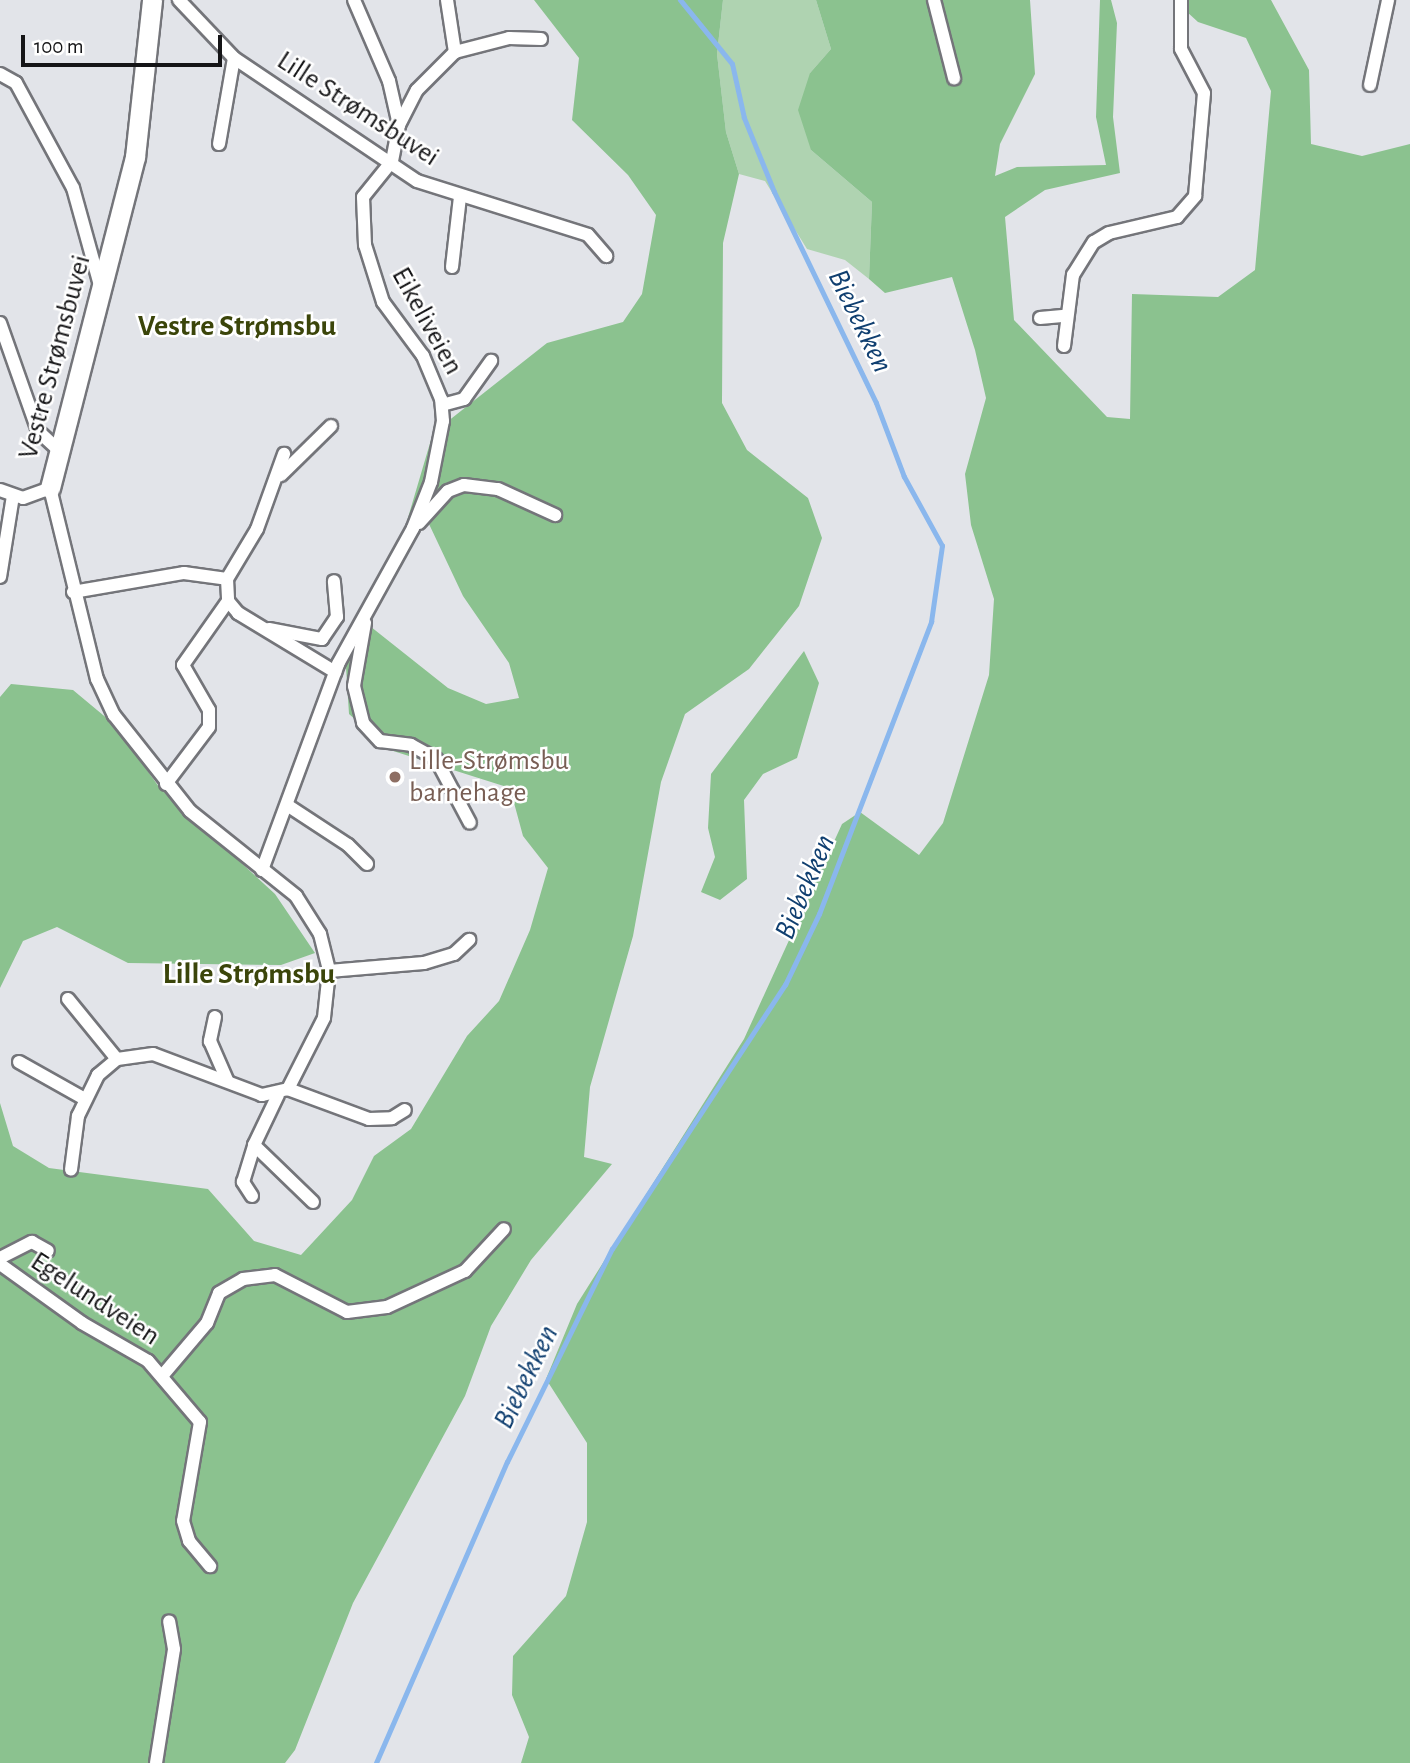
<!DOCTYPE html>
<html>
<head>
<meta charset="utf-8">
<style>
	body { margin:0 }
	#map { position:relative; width:1410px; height:1763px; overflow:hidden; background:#e2e4e9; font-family:"Alegreya Sans",sans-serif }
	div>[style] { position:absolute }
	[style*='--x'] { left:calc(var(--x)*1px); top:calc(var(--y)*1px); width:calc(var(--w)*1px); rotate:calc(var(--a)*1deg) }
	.green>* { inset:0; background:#afd3b1 }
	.forest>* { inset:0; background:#8bc28f }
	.stream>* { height:4.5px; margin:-2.25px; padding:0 2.25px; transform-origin:2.25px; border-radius:2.25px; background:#8ab7ed }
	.roads { filter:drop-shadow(2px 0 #74757a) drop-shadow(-2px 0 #74757a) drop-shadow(0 2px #74757a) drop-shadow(0 -2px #74757a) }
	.minor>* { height:12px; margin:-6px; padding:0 6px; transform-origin:6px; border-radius:6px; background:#fff }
	.secondary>* { height:19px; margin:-9.5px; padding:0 9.5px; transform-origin:9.5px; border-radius:9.5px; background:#fff }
	.dots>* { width:19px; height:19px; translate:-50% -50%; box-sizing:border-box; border:4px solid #fff; border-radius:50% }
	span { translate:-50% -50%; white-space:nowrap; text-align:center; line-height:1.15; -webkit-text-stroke:5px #fff; paint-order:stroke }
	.street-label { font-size:28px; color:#151517 }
	.education-label { font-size:28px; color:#785e54 }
	.left { translate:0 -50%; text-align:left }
	.water-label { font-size:30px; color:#103f70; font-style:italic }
	.neighbourhood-label { font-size:30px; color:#3b450a; font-weight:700 }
	.scale { position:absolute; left:21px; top:35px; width:201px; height:32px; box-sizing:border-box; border:4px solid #151517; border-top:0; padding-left:9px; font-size:21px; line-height:24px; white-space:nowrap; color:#151517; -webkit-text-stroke:5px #fff; paint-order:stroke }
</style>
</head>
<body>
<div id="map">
	<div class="green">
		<div style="clip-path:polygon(723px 0,816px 0,831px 49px,810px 73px,811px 150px,872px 202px,869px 279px,845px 260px,807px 249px,765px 181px,739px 174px,726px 132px,717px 54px)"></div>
	</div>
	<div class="forest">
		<div style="clip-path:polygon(534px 0,723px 0,717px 54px,726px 132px,739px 174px,723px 243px,722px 403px,747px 450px,808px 498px,822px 538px,799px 606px,749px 669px,685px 714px,661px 782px,633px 936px,590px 1087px,584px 1157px,612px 1164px,531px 1260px,491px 1326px,465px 1396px,353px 1603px,295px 1750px,285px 1763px,0 1763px,0 1103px,13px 1146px,49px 1168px,208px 1189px,254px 1241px,301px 1255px,352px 1200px,374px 1156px,411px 1129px,467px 1036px,499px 1001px,530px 930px,548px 868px,523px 836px,510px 788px,390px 750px,349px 714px,345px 651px,361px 619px,448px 688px,486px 704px,519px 698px,509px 663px,463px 596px,429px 524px,407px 521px,433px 433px,547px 343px,623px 322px,642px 294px,656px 215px,628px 175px,572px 120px,579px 58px)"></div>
		<div style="clip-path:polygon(816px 0,1030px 0,1035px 74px,1000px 144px,995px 176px,1017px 167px,1106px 165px,1096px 117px,1100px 0,1111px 0,1117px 23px,1113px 117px,1120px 173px,1045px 190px,1005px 217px,1014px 320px,1107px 417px,1130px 419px,1132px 294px,1218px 297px,1255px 270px,1271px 91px,1246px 38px,1198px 22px,1174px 0,1271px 0,1309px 70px,1311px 144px,1362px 156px,1410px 144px,1410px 1763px,521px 1763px,529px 1737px,512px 1695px,513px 1656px,566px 1596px,587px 1522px,587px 1443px,546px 1379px,577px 1304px,744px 1039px,842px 824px,860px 812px,919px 855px,943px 823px,989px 675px,994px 599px,971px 525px,965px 474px,986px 398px,975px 350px,952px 277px,885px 293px,869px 279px,872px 202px,811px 150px,798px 110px,810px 73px,831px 49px)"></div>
		<div style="clip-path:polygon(804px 651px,819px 683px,797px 758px,763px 774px,744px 800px,747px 879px,720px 900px,701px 892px,715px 857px,708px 828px,711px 774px)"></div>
		<div style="clip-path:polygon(11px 684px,73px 690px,115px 725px,159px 787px,275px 894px,315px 953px,281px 965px,128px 963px,57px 927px,23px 941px,0 988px,0 697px)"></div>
	</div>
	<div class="stream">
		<div style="--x:376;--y:1763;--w:328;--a:-66.5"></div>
		<div style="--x:507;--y:1462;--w:237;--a:-63.8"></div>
		<div style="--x:612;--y:1249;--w:316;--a:-56.8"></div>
		<div style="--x:785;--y:985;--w:79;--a:-64.4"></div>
		<div style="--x:819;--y:914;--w:313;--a:-69"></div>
		<div style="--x:931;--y:622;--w:77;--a:-81.8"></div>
		<div style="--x:942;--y:546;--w:79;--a:-118.8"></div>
		<div style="--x:904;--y:477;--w:79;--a:-110.7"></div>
		<div style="--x:876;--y:403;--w:234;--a:-115.8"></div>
		<div style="--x:774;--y:192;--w:80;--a:-112.1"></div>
		<div style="--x:744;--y:118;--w:55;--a:-102.5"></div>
		<div style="--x:732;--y:64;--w:82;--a:-129.1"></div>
	</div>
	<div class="roads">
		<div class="minor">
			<div style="--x:179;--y:0;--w:80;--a:46.5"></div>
			<div style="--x:234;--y:58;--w:220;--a:33.9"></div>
			<div style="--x:417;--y:181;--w:179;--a:17.5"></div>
			<div style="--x:588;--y:235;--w:28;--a:49"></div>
			<div style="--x:447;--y:0;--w:53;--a:81.3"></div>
			<div style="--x:934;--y:0;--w:81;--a:75.6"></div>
			<div style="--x:0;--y:74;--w:18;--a:29"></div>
			<div style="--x:16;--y:83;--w:119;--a:61.5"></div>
			<div style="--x:73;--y:188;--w:105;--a:74.5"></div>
			<div style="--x:1370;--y:85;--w:87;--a:-78"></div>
			<div style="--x:399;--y:125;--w:39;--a:-63"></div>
			<div style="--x:417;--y:90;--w:54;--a:-45"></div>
			<div style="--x:455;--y:52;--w:56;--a:-14.5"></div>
			<div style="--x:509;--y:38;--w:32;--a:2"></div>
			<div style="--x:219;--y:144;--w:87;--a:-80.1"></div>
			<div style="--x:452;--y:267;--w:70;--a:-83.5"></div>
			<div style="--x:1040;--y:318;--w:25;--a:-5"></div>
			<div style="--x:0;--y:323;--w:114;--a:70.6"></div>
			<div style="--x:38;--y:431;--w:26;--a:43"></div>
			<div style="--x:1064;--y:346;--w:72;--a:-82.8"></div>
			<div style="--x:1073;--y:275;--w:39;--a:-58"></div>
			<div style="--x:1094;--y:242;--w:17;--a:-31"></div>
			<div style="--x:1109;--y:233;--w:70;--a:-13.2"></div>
			<div style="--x:1177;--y:217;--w:28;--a:-49"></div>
			<div style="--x:1195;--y:196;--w:103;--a:-85"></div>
			<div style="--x:1204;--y:93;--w:50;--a:-117.6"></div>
			<div style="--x:1181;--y:49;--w:49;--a:-90"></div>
			<div style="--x:442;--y:405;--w:23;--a:-15"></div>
			<div style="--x:464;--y:399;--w:47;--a:-54.6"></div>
			<div style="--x:281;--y:475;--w:70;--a:-44.4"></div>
			<div style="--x:0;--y:490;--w:24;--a:19"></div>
			<div style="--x:23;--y:498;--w:29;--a:-20"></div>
			<div style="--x:50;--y:488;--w:197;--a:76.2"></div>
			<div style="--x:97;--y:679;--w:40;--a:65"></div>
			<div style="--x:114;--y:715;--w:122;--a:51.6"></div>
			<div style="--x:190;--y:811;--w:136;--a:38.7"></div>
			<div style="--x:296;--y:896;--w:45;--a:57.7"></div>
			<div style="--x:320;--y:934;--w:38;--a:76"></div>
			<div style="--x:329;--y:971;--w:47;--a:96.1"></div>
			<div style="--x:324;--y:1018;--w:80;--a:116.9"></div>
			<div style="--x:288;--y:1089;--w:27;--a:167"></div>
			<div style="--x:262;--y:1095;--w:116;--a:-159.4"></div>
			<div style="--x:153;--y:1054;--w:36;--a:172"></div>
			<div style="--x:117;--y:1059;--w:25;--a:140"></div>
			<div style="--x:98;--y:1075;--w:46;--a:116"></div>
			<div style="--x:78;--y:1116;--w:54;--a:97.4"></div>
			<div style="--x:419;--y:523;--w:43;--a:-47.8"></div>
			<div style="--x:448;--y:491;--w:17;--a:-21"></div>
			<div style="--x:464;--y:485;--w:34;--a:7"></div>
			<div style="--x:498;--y:489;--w:63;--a:24.5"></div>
			<div style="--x:0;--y:577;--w:82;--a:-80.9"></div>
			<div style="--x:227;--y:579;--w:58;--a:-59"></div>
			<div style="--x:257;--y:529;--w:80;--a:-70.2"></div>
			<div style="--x:73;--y:592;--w:113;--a:-9.7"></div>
			<div style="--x:184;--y:573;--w:43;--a:7.9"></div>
			<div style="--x:227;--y:579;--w:22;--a:87"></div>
			<div style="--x:228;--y:601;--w:16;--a:50"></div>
			<div style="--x:238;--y:613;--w:114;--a:31.3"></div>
			<div style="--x:365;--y:623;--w:64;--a:99.9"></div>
			<div style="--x:354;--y:686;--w:38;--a:76"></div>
			<div style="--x:363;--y:723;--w:25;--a:47"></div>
			<div style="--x:380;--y:741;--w:31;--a:7"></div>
			<div style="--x:411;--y:745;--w:29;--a:29"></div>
			<div style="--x:436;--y:759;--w:72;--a:62"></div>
			<div style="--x:269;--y:629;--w:54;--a:10.7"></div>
			<div style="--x:322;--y:639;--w:27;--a:-56"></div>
			<div style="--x:337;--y:617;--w:36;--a:-95"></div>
			<div style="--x:166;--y:784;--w:71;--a:-53"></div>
			<div style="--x:209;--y:727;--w:17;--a:-90"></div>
			<div style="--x:209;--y:710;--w:52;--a:-120"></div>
			<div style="--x:183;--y:665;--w:78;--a:-54.9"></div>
			<div style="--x:287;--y:805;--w:73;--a:33.3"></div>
			<div style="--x:348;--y:845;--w:27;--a:45"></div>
			<div style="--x:262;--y:870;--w:220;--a:-69.7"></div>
			<div style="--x:338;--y:664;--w:155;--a:-61.1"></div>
			<div style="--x:413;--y:528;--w:49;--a:-68.6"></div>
			<div style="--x:431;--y:482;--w:62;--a:-78.9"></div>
			<div style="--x:443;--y:421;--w:22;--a:-95"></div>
			<div style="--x:441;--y:399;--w:47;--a:-112.7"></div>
			<div style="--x:423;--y:356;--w:67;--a:-126.5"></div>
			<div style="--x:383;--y:302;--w:60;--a:-107.5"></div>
			<div style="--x:365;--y:245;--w:48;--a:-92.4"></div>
			<div style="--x:363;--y:197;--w:46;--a:-51.1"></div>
			<div style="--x:392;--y:161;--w:37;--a:-79"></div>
			<div style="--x:399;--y:125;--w:45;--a:-102.8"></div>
			<div style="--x:389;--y:81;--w:88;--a:-113.4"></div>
			<div style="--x:329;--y:971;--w:95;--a:-4.8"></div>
			<div style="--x:424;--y:963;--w:31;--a:-17"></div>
			<div style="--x:454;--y:954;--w:21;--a:-43"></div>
			<div style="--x:68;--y:999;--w:77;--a:50.8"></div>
			<div style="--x:215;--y:1017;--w:25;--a:102"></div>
			<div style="--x:210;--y:1041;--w:43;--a:66.4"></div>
			<div style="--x:19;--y:1062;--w:76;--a:29.3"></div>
			<div style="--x:288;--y:1089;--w:86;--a:20.3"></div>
			<div style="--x:369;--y:1119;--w:23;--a:-2"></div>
			<div style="--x:392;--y:1118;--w:15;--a:-32"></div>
			<div style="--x:278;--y:1095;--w:55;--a:115.6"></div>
			<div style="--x:254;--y:1145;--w:82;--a:44"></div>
			<div style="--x:252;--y:1196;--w:17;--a:-123"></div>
			<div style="--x:243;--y:1182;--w:39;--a:-73"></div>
			<div style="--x:0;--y:1258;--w:36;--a:-27"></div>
			<div style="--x:32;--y:1242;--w:18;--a:29"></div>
			<div style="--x:0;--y:1264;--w:101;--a:35.7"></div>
			<div style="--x:82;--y:1323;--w:76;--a:29.9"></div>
			<div style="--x:148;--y:1361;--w:80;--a:49.6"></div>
			<div style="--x:200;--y:1422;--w:100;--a:99.7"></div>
			<div style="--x:183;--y:1521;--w:21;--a:73"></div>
			<div style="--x:189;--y:1541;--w:33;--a:50"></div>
			<div style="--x:162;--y:1376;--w:70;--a:-49.7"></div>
			<div style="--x:207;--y:1323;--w:32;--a:-68"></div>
			<div style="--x:219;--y:1293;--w:28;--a:-30"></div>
			<div style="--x:243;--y:1279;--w:32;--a:-7"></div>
			<div style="--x:275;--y:1275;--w:81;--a:27.2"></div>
			<div style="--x:347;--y:1312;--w:40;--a:-7.1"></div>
			<div style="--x:387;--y:1307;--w:86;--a:-24.8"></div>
			<div style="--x:465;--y:1271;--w:57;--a:-47.1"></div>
			<div style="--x:156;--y:1763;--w:115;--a:-81"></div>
			<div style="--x:174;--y:1649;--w:28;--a:-100"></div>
		</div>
		<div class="secondary">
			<div style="--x:50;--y:488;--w:342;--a:-75.6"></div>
			<div style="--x:135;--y:157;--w:158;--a:-83.8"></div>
		</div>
	</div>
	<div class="dots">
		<div style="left:395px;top:777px;background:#8d6e63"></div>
	</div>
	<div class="street-label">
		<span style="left:358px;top:109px;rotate:33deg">Lille Strømsbuvei</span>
		<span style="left:427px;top:321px;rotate:61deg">Eikeliveien</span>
		<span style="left:55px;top:357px;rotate:-75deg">Vestre Strømsbuvei</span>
		<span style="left:95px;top:1299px;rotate:33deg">Egelundveien</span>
	</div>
	<div class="education-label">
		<span class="left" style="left:409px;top:777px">Lille-Strømsbu<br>barnehage</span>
	</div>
	<div class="water-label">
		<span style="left:860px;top:321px;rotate:64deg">Biebekken</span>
		<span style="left:805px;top:887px;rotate:-67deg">Biebekken</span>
		<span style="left:526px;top:1377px;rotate:-64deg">Biebekken</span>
	</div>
	<div class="neighbourhood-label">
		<span style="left:237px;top:326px">Vestre Strømsbu</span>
		<span style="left:249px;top:974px">Lille Strømsbu</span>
	</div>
	<div class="scale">100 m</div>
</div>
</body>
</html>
